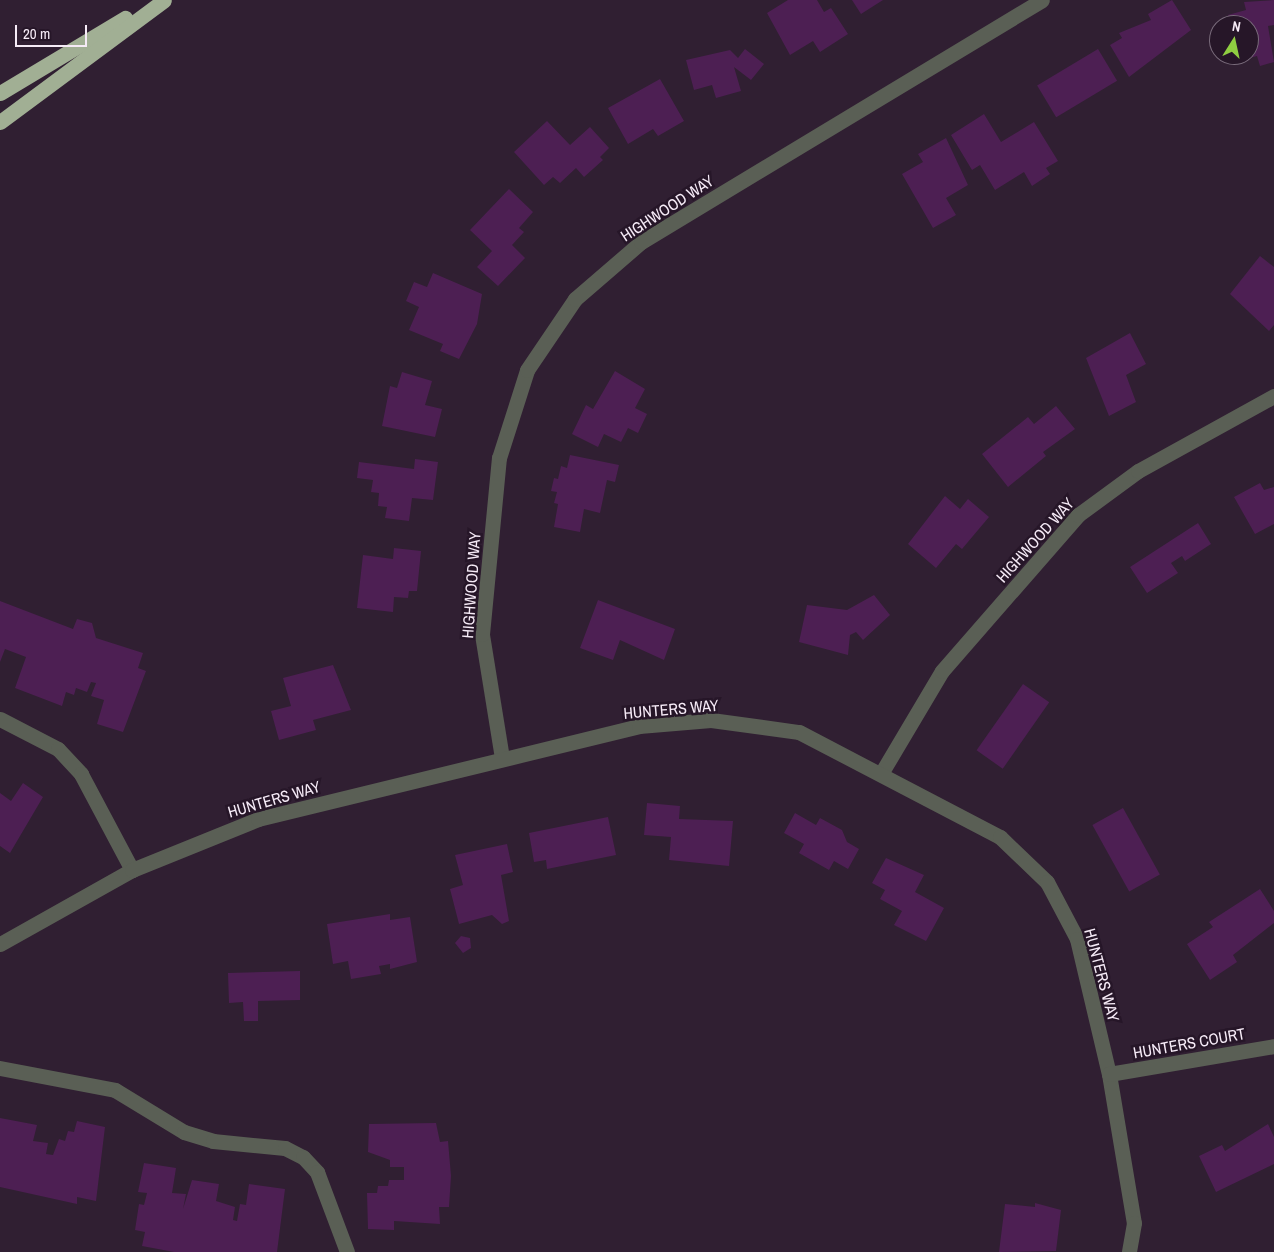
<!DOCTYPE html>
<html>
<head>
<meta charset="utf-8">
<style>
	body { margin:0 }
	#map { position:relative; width:1274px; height:1252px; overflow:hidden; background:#301f32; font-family:"Archivo Narrow",sans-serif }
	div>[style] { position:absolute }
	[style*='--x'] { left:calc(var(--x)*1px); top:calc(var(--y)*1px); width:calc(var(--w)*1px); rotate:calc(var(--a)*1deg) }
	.building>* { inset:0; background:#4d1f53; transform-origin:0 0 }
	.street>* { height:15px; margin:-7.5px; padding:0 7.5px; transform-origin:7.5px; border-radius:7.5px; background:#5a5f55 }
	.highway>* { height:15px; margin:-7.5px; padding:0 7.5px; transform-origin:7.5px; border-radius:7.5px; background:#a1af94 }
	span { translate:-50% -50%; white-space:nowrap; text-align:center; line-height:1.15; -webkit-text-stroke:5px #261628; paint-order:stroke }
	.street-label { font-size:16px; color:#f6ebf7 }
	.north { position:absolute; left:1209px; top:15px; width:50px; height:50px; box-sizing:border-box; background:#261628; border:1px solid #796b7b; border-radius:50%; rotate:10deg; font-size:14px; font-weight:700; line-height:20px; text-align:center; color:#f6ebf7 }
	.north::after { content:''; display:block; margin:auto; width:18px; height:22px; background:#8fcd41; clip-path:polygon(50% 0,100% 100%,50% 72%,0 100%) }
	.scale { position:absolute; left:15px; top:25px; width:72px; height:22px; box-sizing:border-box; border:2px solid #f6ebf7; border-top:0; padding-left:6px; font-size:15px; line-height:18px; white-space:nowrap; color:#f6ebf7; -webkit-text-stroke:4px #261628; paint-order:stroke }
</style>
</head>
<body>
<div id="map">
	<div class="building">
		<div style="clip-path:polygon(788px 0,817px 0,824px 12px,831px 8px,848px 34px,820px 52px,813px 41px,790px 55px,767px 13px)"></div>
		<div style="clip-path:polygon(852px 0,883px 0,861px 14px)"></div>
		<div style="clip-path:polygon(1172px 0,1191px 30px,1129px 77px,1110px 45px,1122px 38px,1119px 33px,1151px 20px,1148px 14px)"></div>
		<div style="clip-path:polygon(1274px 0,1274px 25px,1268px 26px,1274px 62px,1260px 66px,1257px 56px,1234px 62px,1232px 55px,1249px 55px,1249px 25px,1231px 25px,1228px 15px,1246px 10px,1244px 2px)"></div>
		<div style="clip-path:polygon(745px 49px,764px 64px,751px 80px,734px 67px,741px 91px,716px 98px,712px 85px,694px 90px,686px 60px,730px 50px,738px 58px)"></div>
		<div style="left:1098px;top:49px;width:37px;height:71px;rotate:59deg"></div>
		<div style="clip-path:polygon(660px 79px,684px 121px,658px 136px,653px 129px,628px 144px,608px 108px)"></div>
		<div style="clip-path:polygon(984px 114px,1001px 142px,1034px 122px,1058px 161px,1046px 168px,1050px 174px,1032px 186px,1024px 172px,995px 190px,980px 165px,972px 170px,951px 135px)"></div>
		<div style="clip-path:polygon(547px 121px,570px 145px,590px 127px,609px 148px,600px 157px,603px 160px,584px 177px,576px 168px,560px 183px,553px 177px,544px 185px,514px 152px)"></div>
		<div style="clip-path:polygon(946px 138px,968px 185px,946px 198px,956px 215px,933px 228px,902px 174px,923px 162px,918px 154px)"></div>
		<div style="clip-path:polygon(509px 189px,533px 212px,519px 228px,524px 232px,512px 245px,525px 258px,498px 286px,477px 267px,492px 251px,470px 230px)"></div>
		<div style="clip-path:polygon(1260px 256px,1274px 267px,1274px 325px,1269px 331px,1230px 294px)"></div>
		<div style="clip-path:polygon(433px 273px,482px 294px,477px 324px,459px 359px,440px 351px,443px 344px,409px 330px,419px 307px,406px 301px,414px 282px,427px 287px)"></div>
		<div style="clip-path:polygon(1130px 333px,1146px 364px,1126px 375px,1136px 402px,1109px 416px,1086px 358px)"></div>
		<div style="clip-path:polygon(615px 371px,645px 389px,635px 408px,647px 414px,638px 433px,628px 428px,621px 442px,604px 434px,598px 447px,572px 434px,586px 405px,593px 409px)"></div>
		<div style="clip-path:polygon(402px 372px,432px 381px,425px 405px,442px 409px,435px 437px,382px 426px,390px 386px,397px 388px)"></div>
		<div style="clip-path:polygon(1056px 406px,1075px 429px,1043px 452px,1046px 456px,1008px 487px,982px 454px,1028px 417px,1034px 424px)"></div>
		<div style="clip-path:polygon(570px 455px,619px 465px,615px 482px,607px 480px,600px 513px,584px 509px,580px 532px,554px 527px,558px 504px,554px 503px,557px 492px,551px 491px,554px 478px,558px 479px,561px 466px,567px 468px)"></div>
		<div style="clip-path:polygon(415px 459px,438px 462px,433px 500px,412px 498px,409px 521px,385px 518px,387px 507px,378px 506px,379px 493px,371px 492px,373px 480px,357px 478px,359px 462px,414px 469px)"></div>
		<div style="clip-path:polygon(1260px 483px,1264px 490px,1274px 487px,1274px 524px,1255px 534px,1234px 497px)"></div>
		<div style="clip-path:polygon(945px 496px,960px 509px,968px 499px,989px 517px,962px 549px,956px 544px,936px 568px,908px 544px)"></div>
		<div style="clip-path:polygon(1198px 523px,1211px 544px,1185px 561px,1182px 556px,1171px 563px,1178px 573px,1147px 593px,1130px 567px)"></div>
		<div style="clip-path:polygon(394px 548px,421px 551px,417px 591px,409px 591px,408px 598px,394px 597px,393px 612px,357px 608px,363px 555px,393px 559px)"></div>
		<div style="clip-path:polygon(874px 595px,890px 615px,863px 640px,856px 632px,850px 635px,848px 655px,799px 642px,807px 605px,847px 610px)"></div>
		<div style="clip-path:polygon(598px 600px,675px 629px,664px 660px,620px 640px,613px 660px,580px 648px)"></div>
		<div style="clip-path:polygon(0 601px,73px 629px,77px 619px,92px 623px,96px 638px,143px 653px,138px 668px,146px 671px,123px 732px,97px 724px,104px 700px,91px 696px,96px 683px,91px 682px,87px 692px,76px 688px,74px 695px,66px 692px,62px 706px,15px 688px,26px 657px,5px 649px,0 662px)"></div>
		<div style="clip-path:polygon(333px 665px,351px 710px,313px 720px,316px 730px,279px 740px,271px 711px,291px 706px,283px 678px)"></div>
		<div style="left:1023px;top:684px;width:32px;height:81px;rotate:35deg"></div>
		<div style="clip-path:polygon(23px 783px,43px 797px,10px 853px,0 846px,0 793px,11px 801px)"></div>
		<div style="clip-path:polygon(647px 803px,680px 806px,679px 819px,733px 821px,729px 866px,669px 860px,671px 837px,644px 835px)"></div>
		<div style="left:1123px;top:808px;width:76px;height:35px;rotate:61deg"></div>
		<div style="clip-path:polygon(795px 813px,816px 825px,820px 818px,842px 830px,847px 842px,859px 849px,848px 869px,834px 861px,829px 870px,799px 853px,804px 844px,784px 833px)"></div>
		<div style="clip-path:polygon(608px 817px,616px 855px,547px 869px,546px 860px,534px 862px,529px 833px)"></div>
		<div style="clip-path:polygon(507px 844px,513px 872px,501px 875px,509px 921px,502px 924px,492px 915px,459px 924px,450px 889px,463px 885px,455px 855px)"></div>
		<div style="clip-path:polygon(886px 858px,924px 875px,915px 892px,944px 908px,926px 941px,894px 925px,902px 911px,880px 899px,885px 890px,872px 883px)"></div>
		<div style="clip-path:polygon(1260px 889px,1274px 911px,1274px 923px,1233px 955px,1237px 962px,1210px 980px,1187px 944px,1213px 927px,1209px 922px)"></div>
		<div style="clip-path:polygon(390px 914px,390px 920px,410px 917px,417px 962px,390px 969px,390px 964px,379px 966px,381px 974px,351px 979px,348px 961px,333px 964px,327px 924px)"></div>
		<div style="clip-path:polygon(461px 936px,470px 938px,471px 948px,463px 953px,455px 943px)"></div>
		<div style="clip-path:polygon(300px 971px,300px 1000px,258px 1001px,258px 1021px,244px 1021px,243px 1002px,229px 1003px,228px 973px)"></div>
		<div style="clip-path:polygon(0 1118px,37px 1125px,33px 1141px,48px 1143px,46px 1154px,53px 1155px,59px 1139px,65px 1141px,68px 1131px,74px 1132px,77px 1121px,105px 1127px,96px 1201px,77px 1197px,77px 1204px,0 1187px)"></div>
		<div style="clip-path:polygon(436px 1123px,440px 1142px,448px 1141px,451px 1176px,449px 1207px,439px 1207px,440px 1224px,394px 1221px,394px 1230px,368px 1229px,367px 1193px,377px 1193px,378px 1186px,388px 1186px,389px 1180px,404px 1180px,404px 1167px,390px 1167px,390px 1160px,368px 1152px,369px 1124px)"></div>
		<div style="clip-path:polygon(1268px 1124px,1274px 1137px,1274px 1164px,1216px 1192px,1199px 1156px,1222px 1145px,1225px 1151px)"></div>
		<div style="clip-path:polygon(144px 1163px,176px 1168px,172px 1193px,186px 1194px,183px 1209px,192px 1180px,219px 1184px,216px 1201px,235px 1207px,233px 1220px,237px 1221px,240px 1204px,246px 1205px,249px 1184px,285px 1189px,277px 1252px,174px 1252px,142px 1246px,145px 1232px,135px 1230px,139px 1204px,144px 1205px,147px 1193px,138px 1192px)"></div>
		<div style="clip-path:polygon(1035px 1203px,1061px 1210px,1056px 1251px,999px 1252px,1005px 1204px,1035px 1207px)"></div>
	</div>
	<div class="street">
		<div style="--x:0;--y:719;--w:65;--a:27.3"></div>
		<div style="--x:58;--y:749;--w:34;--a:47"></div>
		<div style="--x:81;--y:774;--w:109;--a:62"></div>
		<div style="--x:502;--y:758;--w:126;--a:-99.2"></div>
		<div style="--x:482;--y:634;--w:177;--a:-84.5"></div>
		<div style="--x:499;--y:458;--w:92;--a:-72.3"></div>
		<div style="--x:527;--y:370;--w:86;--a:-55.9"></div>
		<div style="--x:575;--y:299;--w:87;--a:-40.8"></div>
		<div style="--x:641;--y:242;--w:468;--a:-31.1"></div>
		<div style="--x:882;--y:772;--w:117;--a:-59.3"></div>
		<div style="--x:942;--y:671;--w:207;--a:-48.9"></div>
		<div style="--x:1078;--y:515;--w:74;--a:-36.3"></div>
		<div style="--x:1138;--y:471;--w:155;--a:-28.9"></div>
		<div style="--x:0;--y:944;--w:151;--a:-29.3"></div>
		<div style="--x:132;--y:870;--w:136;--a:-22"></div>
		<div style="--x:258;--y:819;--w:392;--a:-13.7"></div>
		<div style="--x:639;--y:726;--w:72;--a:-4.8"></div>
		<div style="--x:711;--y:720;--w:89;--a:7.8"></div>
		<div style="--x:799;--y:732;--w:227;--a:27.6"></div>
		<div style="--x:1000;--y:837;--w:65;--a:43.8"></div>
		<div style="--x:1047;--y:882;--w:64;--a:62.2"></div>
		<div style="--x:1077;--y:939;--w:139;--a:76.7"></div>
		<div style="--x:1109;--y:1074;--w:151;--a:80.5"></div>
		<div style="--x:1134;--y:1223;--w:29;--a:100"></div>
		<div style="--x:0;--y:1068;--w:117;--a:10.8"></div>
		<div style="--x:115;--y:1090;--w:81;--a:31.3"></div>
		<div style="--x:184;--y:1132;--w:30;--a:17"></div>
		<div style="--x:213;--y:1141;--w:72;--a:5.6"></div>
		<div style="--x:285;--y:1148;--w:20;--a:27"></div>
		<div style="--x:303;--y:1157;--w:21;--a:47"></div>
		<div style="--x:317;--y:1172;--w:85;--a:69.4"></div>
		<div style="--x:1109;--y:1074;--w:167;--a:-9.6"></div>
	</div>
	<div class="highway">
		<div style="--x:0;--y:93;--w:146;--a:-31"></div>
		<div style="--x:0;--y:122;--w:204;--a:-36.6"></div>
	</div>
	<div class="street-label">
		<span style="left:667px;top:208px;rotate:-33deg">HIGHWOOD WAY</span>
		<span style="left:1035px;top:540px;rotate:-48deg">HIGHWOOD WAY</span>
		<span style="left:471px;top:585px;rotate:-86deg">HIGHWOOD WAY</span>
		<span style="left:671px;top:709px;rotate:-5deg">HUNTERS WAY</span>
		<span style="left:274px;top:799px;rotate:-16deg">HUNTERS WAY</span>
		<span style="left:1102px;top:975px;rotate:75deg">HUNTERS WAY</span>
		<span style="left:1189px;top:1043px;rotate:-10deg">HUNTERS COURT</span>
	</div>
	<div class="north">N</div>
	<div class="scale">20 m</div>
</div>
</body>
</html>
